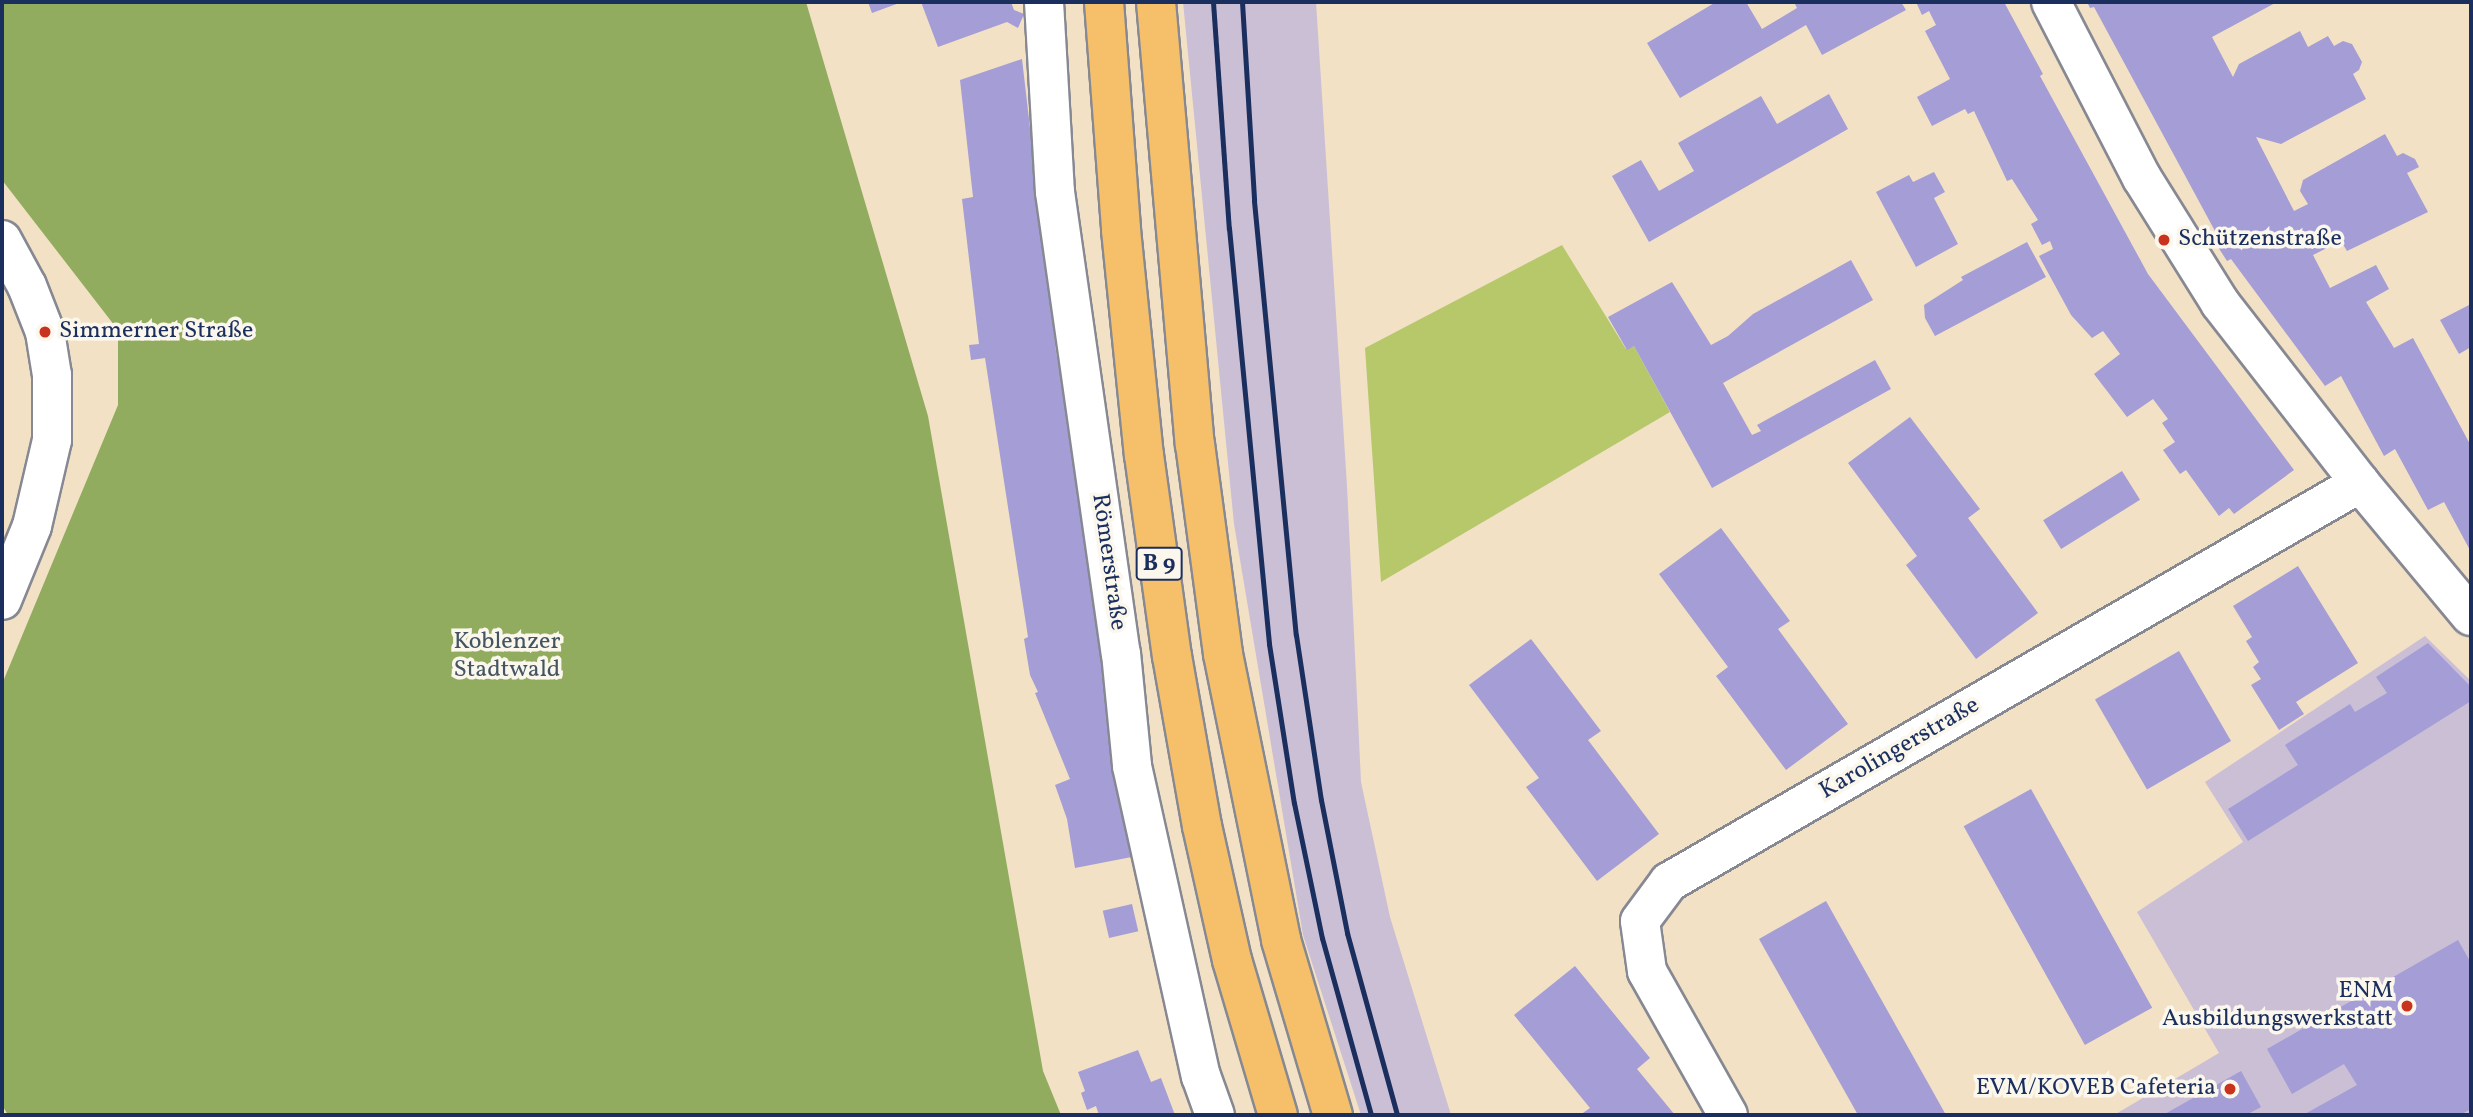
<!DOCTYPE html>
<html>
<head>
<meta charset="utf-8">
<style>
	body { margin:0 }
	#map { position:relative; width:2473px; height:1117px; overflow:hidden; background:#f2e1c5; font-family:Vollkorn,serif }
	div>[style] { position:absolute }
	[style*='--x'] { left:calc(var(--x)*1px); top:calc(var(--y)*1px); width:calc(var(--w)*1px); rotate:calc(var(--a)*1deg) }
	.industrial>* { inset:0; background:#cbbfd5 }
	.green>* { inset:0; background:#b7c86b }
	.forest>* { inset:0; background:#91ac5f }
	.building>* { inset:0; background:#a49dd6; transform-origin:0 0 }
	.roads { filter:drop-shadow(2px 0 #868892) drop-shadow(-2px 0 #868892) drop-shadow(0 2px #868892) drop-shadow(0 -2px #868892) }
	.minor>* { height:38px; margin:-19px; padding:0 19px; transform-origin:19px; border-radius:19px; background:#fff }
	.tertiary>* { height:38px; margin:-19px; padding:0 19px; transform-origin:19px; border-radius:19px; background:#fff }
	.trunk>* { height:38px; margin:-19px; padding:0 19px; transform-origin:19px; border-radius:19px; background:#f6c06b }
	.rail>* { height:5px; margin:-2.5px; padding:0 2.5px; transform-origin:2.5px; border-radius:2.5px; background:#1b2f5e }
	.dots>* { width:19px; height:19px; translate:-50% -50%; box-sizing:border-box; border:4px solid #fbf7ec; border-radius:50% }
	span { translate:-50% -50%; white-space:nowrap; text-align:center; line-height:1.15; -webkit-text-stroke:7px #fbf7ec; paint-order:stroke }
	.shield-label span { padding:2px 5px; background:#fbf7ec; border:2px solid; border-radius:5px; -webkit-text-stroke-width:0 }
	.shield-label { font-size:23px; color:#1b2f5e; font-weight:700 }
	.poi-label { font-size:24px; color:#1b2f5e }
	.left { translate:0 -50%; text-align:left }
	.right { translate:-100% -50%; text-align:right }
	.street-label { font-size:24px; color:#1b2f5e }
	.park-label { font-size:24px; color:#425561 }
	.frame { position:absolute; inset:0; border:4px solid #1b2f5e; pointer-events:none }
</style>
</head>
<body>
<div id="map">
	<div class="industrial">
		<div style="clip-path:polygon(1183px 2px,1316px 2px,1347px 486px,1361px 782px,1390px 917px,1451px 1115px,1361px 1115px,1303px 935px,1234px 524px)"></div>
		<div style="clip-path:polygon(2425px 636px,2471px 681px,2471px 1115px,2114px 1115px,2219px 1053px,2137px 912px,2243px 842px,2205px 782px)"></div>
	</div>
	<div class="green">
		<div style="clip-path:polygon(1562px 245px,1626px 349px,1634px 346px,1670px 412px,1381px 582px,1365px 348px)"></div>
	</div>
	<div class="forest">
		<div style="clip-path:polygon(2px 2px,806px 2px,928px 416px,1043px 1071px,1061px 1115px,8px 1115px,2px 1105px,2px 684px,118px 405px,118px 330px,2px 180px)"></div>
	</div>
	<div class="building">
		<div style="clip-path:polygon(868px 2px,902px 2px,872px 13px)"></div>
		<div style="clip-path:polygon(921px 2px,1011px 2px,1014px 10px,1024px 14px,1018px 28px,1007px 22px,938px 47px)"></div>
		<div style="clip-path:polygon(1716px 2px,1746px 2px,1762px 29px,1797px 8px,1794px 2px,1901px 2px,1906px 10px,1822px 55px,1806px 25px,1680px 98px,1647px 43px)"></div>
		<div style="clip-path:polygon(1916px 2px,2004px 2px,2043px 74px,2040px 76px,2148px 274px,2294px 470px,2234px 514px,2229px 508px,2219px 516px,2186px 470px,2180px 474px,2163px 450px,2175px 442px,2162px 423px,2168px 419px,2153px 399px,2127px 417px,2094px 374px,2120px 354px,2103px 331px,2092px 338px,2071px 315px,2039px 256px,2053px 249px,2050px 241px,2042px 245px,2031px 224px,2038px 220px,2012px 179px,2007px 181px,1974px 111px,1968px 114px,1965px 109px,1932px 126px,1917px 97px,1950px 79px,1925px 31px,1936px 25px,1929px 11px,1922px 15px)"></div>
		<div style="clip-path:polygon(2087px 2px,2277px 2px,2212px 37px,2233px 77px,2239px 64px,2300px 31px,2308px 47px,2328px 36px,2334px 46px,2343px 41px,2352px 44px,2362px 62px,2359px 70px,2353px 74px,2366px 99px,2281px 144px,2256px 137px,2294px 211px,2308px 204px,2300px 191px,2303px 180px,2385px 134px,2397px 156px,2403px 153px,2415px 159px,2419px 167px,2407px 173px,2428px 212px,2347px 251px,2341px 241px,2313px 255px,2330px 288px,2376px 265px,2389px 289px,2366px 302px,2394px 348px,2413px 338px,2471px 446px,2471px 552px,2444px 502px,2428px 510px,2395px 449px,2384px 456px,2341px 376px,2325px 386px,2231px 259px,2227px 261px,2218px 247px,2222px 244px,2094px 7px,2090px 8px)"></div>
		<div style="clip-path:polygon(1022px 59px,1056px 351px,1142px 855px,1075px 868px,1067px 819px,1055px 785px,1070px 779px,1035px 693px,1038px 692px,1030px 675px,1024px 639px,1028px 637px,985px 358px,971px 360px,969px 345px,979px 344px,962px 199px,973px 197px,960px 80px)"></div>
		<div style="clip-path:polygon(1829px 94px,1848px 129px,1649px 242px,1612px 176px,1641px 160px,1659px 191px,1694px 171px,1678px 143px,1761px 96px,1777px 124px)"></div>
		<div style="clip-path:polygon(1934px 172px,1945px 192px,1934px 198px,1958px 244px,1916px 267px,1876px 192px,1909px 175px,1913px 182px)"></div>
		<div style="clip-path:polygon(2027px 242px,2046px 277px,1935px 336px,1925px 318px,1924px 305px,1963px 280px,1961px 277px)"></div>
		<div style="clip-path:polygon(1851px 260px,1873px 300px,1723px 383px,1752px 435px,1761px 431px,1757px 425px,1875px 360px,1891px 389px,1712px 488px,1634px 346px,1627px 350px,1608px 317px,1672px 282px,1711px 345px,1728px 336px,1753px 314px)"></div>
		<div style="clip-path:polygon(2471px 304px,2471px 347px,2459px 354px,2440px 320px)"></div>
		<div style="clip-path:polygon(1910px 417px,1980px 509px,1968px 518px,2038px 613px,1976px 659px,1906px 565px,1917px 556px,1848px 463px)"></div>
		<div style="left:2122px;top:471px;width:34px;height:93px;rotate:58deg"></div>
		<div style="clip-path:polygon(1721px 528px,1790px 621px,1778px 629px,1848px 724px,1786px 770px,1716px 676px,1728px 667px,1659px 574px)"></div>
		<div style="clip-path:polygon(2298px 566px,2358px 663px,2296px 702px,2304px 714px,2279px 730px,2251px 685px,2261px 679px,2253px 667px,2259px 662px,2246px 641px,2252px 637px,2233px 606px)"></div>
		<div style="clip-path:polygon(1531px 639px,1601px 731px,1588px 740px,1659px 834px,1597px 881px,1526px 787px,1539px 778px,1469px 685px)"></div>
		<div style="clip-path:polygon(2428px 643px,2471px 687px,2471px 701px,2248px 841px,2228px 809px,2298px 765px,2285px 745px,2350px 704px,2355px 712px,2387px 693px,2376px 677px)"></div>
		<div style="left:2179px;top:651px;width:104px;height:97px;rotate:60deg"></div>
		<div style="left:2031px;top:789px;width:250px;height:77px;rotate:61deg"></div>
		<div style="clip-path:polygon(1826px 901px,1946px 1115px,1858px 1115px,1759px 939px)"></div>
		<div style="left:1132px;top:904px;width:28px;height:30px;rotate:77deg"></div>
		<div style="clip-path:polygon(2458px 940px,2471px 963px,2471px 1109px,2460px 1115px,2303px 1115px,2357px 1085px,2344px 1064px,2292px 1094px,2267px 1049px)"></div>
		<div style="clip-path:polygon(1575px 966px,1650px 1058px,1637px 1069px,1675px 1115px,1580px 1115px,1590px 1108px,1514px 1015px)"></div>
		<div style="clip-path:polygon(1138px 1050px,1151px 1082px,1161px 1078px,1175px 1115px,1099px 1115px,1096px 1106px,1087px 1110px,1081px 1093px,1085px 1091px,1078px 1072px)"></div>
		<div style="clip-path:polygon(2241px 1071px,2261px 1107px,2246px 1115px,2163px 1115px)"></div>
	</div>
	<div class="roads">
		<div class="minor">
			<div style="--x:1044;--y:2;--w:190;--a:86.7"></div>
			<div style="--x:1055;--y:192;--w:466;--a:81.9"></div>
			<div style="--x:1121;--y:653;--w:114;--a:84.4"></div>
			<div style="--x:1132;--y:766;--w:318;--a:77.5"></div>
			<div style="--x:1201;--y:1076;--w:41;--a:70.3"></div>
			<div style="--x:2051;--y:2;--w:198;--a:62.7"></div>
			<div style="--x:2142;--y:178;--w:147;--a:58"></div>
			<div style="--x:2220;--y:303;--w:228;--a:52.1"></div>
			<div style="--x:2360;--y:483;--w:173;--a:50.2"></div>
			<div style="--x:1728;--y:1115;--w:165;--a:-119.4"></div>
			<div style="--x:1647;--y:971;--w:50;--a:-98"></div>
			<div style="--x:1640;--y:921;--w:49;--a:-53.4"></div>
			<div style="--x:1669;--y:882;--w:798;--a:-30"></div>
		</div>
		<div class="tertiary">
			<div style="--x:2;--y:240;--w:52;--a:61.5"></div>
			<div style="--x:27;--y:286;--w:49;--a:68.6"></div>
			<div style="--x:45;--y:332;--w:44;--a:80.8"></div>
			<div style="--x:52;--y:375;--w:65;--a:90"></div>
			<div style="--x:52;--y:440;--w:88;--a:103.1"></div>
			<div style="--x:32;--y:526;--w:80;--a:112.1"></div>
		</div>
		<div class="trunk">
			<div style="--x:1104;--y:2;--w:229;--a:85.7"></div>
			<div style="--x:1121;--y:230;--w:226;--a:84.2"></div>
			<div style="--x:1144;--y:455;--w:203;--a:82.1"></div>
			<div style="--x:1172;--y:656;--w:173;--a:80"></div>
			<div style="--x:1202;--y:826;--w:137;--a:77.4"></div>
			<div style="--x:1232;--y:960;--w:162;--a:73.5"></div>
			<div style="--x:1156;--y:2;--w:444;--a:85"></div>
			<div style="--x:1195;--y:444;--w:212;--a:82.4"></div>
			<div style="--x:1223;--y:654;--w:292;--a:78.5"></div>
			<div style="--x:1281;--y:940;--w:183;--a:73.5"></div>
		</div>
	</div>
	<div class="rail">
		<div style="--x:1213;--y:2;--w:227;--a:86"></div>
		<div style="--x:1229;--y:228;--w:418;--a:84.5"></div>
		<div style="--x:1269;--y:644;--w:161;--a:81.1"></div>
		<div style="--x:1294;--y:803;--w:138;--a:78.3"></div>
		<div style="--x:1322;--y:938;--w:184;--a:74.5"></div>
		<div style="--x:1242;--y:2;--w:199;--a:86.5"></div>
		<div style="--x:1254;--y:201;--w:436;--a:84.5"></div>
		<div style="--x:1296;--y:635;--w:167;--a:81.4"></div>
		<div style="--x:1321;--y:800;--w:136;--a:78.9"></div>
		<div style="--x:1347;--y:933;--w:189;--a:74.6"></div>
	</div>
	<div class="dots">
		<div style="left:2164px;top:240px;background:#c8321e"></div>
		<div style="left:45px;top:332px;background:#c8321e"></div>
		<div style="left:2407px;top:1006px;background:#c8321e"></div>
		<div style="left:2230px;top:1089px;background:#c8321e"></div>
	</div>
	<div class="shield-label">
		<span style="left:1159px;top:564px">B 9</span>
	</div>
	<div class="poi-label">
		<span class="left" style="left:2178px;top:240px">Schützenstraße</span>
		<span class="left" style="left:59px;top:332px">Simmerner Straße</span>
		<span class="right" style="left:2393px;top:1006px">ENM<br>Ausbildungswerkstatt</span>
		<span class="right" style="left:2216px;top:1089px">EVM/KOVEB Cafeteria</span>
	</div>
	<div class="street-label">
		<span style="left:1108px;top:562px;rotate:82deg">Römerstraße</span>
		<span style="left:1900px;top:749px;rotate:-30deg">Karolingerstraße</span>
	</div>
	<div class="park-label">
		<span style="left:507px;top:657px">Koblenzer<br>Stadtwald</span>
	</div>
	<div class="frame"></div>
</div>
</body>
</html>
